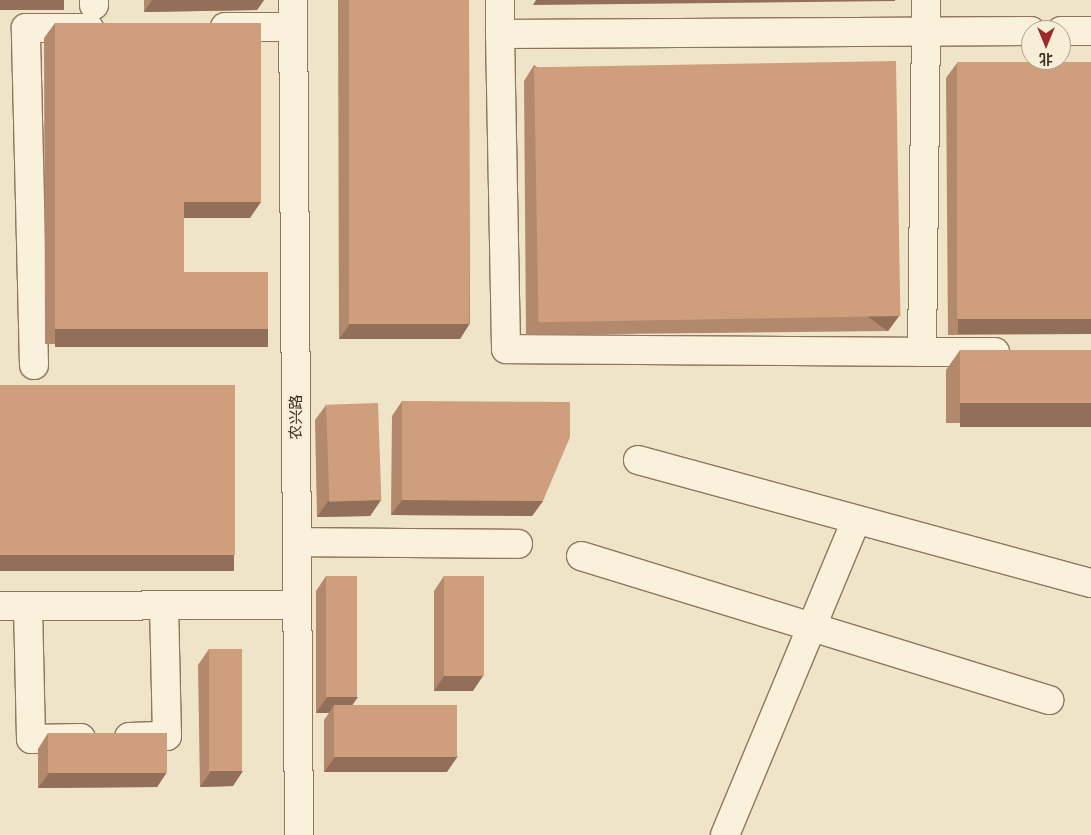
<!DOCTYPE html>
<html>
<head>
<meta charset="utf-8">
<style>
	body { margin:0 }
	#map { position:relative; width:1091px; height:835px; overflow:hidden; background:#f0e4c8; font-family:Merriweather,"Noto Sans SC",serif }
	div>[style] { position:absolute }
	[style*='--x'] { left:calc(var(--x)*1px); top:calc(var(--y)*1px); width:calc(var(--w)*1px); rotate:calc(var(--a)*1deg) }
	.roads { filter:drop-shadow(1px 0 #8d765c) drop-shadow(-1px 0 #8d765c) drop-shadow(0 1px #8d765c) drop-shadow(0 -1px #8d765c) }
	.minor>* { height:28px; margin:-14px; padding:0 14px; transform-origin:14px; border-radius:14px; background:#faf1dc }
	.wall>* { inset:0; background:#b2896c }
	.shaded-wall>* { inset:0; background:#916f58; transform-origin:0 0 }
	.building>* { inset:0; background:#cf9f7d; transform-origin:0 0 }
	span { translate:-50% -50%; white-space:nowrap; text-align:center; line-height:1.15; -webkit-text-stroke:4px #f7eed8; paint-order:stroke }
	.street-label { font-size:15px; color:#3d2e20 }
	.north { position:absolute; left:1021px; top:20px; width:50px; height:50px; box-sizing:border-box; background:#f7eed8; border:1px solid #ada18e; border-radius:50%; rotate:180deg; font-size:14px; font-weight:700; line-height:20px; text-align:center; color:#3d2e20 }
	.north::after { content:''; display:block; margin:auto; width:18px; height:22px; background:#9e2a2b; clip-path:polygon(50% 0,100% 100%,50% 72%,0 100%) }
</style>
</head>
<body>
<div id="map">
	<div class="roads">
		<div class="minor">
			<div style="--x:94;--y:0;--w:5;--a:90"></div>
			<div style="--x:293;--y:0;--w:835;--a:89.59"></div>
			<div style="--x:500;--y:0;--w:34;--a:90"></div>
			<div style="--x:500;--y:34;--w:531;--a:-0.32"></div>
			<div style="--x:225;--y:27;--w:68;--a:0"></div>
			<div style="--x:1061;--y:31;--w:30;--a:0"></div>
			<div style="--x:500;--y:34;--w:315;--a:88.9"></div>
			<div style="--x:506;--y:349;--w:416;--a:0.4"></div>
			<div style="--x:922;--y:352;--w:352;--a:-89.3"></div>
			<div style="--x:922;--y:352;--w:73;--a:0"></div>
			<div style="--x:34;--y:365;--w:337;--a:-91.4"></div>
			<div style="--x:26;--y:28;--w:63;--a:0"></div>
			<div style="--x:638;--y:460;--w:469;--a:15.2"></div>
			<div style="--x:297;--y:542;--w:221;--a:0.5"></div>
			<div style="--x:581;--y:556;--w:490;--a:17.1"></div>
			<div style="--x:0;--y:606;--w:297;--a:-0.2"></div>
			<div style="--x:28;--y:606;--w:133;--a:88.7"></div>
			<div style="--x:31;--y:739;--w:50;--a:-1.1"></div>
			<div style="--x:129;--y:737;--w:38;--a:-2"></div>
			<div style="--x:167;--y:736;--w:130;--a:-91.3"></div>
			<div style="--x:725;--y:835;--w:341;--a:-67.4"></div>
		</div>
	</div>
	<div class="wall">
		<div style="clip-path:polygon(144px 0,264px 0,257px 10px,144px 12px)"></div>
		<div style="clip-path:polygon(338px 0,469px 0,470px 323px,460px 339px,339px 339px)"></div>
		<div style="clip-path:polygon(55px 23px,250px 218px,184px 218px,184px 272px,258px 344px,45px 344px,44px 38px)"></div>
		<div style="clip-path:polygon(957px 63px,1091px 334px,948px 335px,946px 78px)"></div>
		<div style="clip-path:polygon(534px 65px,899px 316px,888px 331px,526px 335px,524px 81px)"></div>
		<div style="clip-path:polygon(960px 350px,1091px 423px,946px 423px,946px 370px)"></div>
		<div style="clip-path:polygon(402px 401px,543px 501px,532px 516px,391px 515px,392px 416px)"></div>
		<div style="clip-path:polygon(326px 405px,381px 500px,370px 516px,317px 517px,315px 420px)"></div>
		<div style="clip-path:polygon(326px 576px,352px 705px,447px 772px,324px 772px,324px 720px,329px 713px,316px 713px,316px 591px)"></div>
		<div style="clip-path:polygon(444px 576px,473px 691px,434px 691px,434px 591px)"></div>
		<div style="clip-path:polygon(209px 649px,233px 786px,200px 787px,198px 665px)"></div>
		<div style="clip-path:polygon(48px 733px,167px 772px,157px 787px,38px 788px,38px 749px)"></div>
	</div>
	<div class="shaded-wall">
		<div style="left:0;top:0;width:64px;height:10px"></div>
		<div style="clip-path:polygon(152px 0,264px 0,257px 10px,144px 12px)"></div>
		<div style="clip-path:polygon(536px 0,895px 0,895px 1px,533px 5px)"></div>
		<div style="clip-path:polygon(184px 202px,261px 202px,250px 218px,173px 218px)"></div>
		<div style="left:899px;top:316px;width:19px;height:362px;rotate:126deg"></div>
		<div style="left:1091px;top:319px;width:15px;height:133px;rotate:90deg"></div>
		<div style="clip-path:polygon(470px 323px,460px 339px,339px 339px,350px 324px)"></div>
		<div style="left:55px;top:329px;width:213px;height:18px"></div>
		<div style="left:960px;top:403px;width:131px;height:24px"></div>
		<div style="clip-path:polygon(381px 500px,370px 516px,317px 517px,328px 501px)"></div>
		<div style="clip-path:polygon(402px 500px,543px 501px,532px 516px,391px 515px)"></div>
		<div style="left:0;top:555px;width:234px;height:16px"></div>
		<div style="clip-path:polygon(444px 676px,483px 676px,473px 691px,434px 691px)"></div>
		<div style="clip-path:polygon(327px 697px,358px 697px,347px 713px,334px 705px,329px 713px,316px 713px)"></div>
		<div style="clip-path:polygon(458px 756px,447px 772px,324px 772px,335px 757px)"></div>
		<div style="clip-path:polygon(211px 771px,243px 771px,233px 786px,200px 787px)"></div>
		<div style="clip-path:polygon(167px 772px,157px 787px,38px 788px,49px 773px)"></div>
	</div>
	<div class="building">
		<div style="left:349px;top:0;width:120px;height:324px"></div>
		<div style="clip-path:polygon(55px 23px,261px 23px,261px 202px,184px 202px,184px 272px,268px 272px,268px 329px,55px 329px)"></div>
		<div style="left:896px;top:61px;width:255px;height:362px;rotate:89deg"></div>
		<div style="left:1091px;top:62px;width:257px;height:134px;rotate:90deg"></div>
		<div style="left:960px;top:350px;width:131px;height:53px"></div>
		<div style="left:0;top:385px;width:235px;height:170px"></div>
		<div style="clip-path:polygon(402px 401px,570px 402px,570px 437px,543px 501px,402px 500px)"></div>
		<div style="left:378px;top:403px;width:97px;height:52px;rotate:88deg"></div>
		<div style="left:326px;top:576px;width:31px;height:121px"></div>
		<div style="left:444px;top:576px;width:40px;height:100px"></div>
		<div style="left:209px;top:649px;width:33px;height:122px"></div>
		<div style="left:334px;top:705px;width:123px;height:52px"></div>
		<div style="left:48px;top:733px;width:119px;height:40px"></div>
	</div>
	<div class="street-label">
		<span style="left:296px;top:417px;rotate:-90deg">农兴路</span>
	</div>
	<div class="north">北</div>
</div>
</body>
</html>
